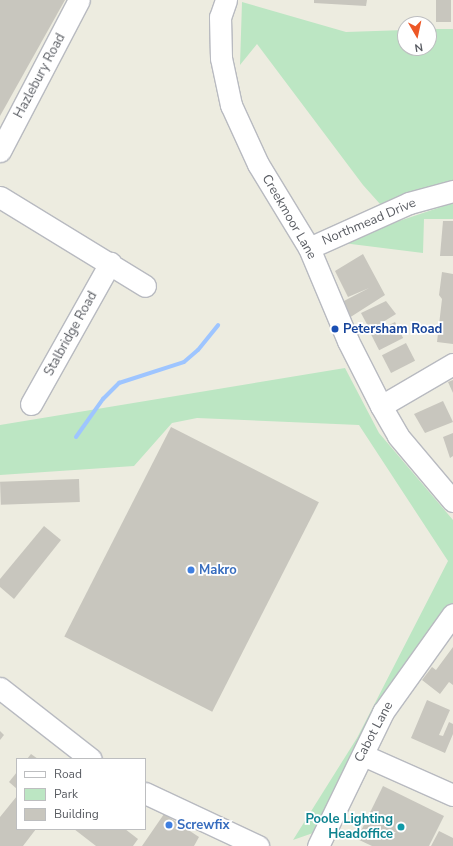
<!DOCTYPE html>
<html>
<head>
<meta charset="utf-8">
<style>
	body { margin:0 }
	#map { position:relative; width:453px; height:846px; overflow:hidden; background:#edece0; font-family:"Nunito Sans",sans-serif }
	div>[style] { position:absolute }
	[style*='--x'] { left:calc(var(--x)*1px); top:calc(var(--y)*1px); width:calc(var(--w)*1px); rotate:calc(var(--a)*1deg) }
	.green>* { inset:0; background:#bce6c3 }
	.stream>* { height:4px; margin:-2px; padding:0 2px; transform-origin:2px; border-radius:2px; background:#9ec5ff }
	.building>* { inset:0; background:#c8c6be; transform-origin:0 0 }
	.roads { filter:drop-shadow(1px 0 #b8bac0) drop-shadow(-1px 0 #b8bac0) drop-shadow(0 1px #b8bac0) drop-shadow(0 -1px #b8bac0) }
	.minor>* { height:21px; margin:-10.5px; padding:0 10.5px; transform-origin:10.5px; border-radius:10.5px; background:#fff }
	.dots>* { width:11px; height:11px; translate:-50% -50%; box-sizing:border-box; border:2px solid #fff; border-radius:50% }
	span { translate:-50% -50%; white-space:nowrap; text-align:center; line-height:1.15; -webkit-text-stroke:3.5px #fff; paint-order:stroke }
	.street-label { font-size:13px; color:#595c62 }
	.transit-label { font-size:13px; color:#164399; font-weight:700 }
	.left { translate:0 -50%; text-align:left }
	.shop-label { font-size:13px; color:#366cbe; font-weight:700 }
	.culture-label { font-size:13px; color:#0d838f; font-weight:700 }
	.right { translate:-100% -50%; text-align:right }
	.legend { position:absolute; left:16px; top:758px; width:130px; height:72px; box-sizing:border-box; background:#fff; border:1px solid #bdbec0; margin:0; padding:5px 7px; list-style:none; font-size:12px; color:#595c62 }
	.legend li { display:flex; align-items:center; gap:8px; height:20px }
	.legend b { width:20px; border:1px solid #bdbec0 }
	.north { position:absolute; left:397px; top:16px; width:40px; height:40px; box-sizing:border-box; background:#fff; border:1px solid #bdbec0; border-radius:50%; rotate:171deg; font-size:11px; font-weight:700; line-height:16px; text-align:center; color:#595c62 }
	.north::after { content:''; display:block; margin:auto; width:14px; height:18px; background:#ed5726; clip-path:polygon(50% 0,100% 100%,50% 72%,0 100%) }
</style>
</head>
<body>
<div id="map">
	<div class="green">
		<div style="clip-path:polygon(242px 2px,346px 32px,405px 30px,405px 48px,429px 48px,429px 29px,453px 29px,453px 183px,380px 204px,363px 185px,257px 44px,240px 65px)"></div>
		<div style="clip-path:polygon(453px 203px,453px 219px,424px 219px,423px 253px,343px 243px,384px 226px)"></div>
		<div style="clip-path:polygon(345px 368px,379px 433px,453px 520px,453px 604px,386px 695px,313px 833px,293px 840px,357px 738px,448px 561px,359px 425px,197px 418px,172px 423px,134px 466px,0 475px,0 425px)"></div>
	</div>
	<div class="stream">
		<div style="--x:76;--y:437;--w:47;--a:-54.6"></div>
		<div style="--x:103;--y:399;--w:23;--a:-45"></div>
		<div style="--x:119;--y:383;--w:68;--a:-17.9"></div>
		<div style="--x:184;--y:362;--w:18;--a:-41"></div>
		<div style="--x:198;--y:350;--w:32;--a:-51"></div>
	</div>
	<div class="building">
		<div style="clip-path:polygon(0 0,65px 0,0 116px)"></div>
		<div style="clip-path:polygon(314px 0,367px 0,366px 6px,314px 3px)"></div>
		<div style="left:436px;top:0;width:15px;height:22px"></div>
		<div style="clip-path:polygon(443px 221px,453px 221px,453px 256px,440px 256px)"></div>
		<div style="clip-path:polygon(363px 254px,385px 295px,349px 318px,342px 302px,369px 288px,348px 297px,335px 271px)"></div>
		<div style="clip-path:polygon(442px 272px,453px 274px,453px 344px,437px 342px,442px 299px,439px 295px)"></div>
		<div style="clip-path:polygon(386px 301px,396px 314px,370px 330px,361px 313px)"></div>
		<div style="left:395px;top:322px;width:18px;height:27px;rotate:63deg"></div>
		<div style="left:406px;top:343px;width:20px;height:27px;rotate:63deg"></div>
		<div style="clip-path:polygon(453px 380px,453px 393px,448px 382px)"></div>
		<div style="clip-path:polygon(443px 401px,453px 422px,425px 433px,414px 414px)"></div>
		<div style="left:171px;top:427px;width:166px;height:235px;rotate:27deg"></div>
		<div style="clip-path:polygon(453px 433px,453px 456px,450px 458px,443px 437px)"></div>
		<div style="left:79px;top:479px;width:23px;height:79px;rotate:88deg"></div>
		<div style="clip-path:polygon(44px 526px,61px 540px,14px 599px,0 587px,0 579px)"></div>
		<div style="clip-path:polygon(453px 647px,453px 685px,449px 682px,440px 694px,422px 680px,432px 667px,436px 670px)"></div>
		<div style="clip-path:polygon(427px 700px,450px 710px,439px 735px,443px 736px,449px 722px,453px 724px,453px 734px,445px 753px,411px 738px)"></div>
		<div style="clip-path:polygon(0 731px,4px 735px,0 740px)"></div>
		<div style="clip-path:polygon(31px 754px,38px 759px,27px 759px)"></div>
		<div style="clip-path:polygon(17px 772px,17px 789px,9px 782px)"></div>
		<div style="clip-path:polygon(383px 786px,444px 816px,429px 846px,372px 846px,357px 839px)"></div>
		<div style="clip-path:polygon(17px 796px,17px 829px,36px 829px,23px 846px,0 846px,0 817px)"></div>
		<div style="clip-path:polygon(164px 814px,199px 837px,194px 846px,142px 846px)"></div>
		<div style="clip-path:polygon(74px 829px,125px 829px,138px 839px,133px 846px,96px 846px)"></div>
		<div style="clip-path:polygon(439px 831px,453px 838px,453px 846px,431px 846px)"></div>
	</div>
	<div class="roads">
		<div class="minor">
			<div style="--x:226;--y:0;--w:18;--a:109"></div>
			<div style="--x:220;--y:17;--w:41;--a:88.6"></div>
			<div style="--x:221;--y:58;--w:48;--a:78"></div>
			<div style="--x:231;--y:105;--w:65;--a:65.4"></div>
			<div style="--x:258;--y:164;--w:98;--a:58.7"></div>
			<div style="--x:309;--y:248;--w:101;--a:67.2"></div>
			<div style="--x:348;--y:341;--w:73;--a:63.1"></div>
			<div style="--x:381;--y:406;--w:34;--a:60"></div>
			<div style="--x:398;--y:436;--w:85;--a:49.8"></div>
			<div style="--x:0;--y:151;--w:170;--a:-62.4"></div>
			<div style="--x:0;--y:197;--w:170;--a:31.5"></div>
			<div style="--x:309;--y:248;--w:110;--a:-24.2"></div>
			<div style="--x:409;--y:203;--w:46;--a:-15.3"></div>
			<div style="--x:31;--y:404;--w:162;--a:-60.7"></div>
			<div style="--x:381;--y:406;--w:83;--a:-30.3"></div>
			<div style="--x:0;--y:688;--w:115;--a:38"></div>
			<div style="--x:363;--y:755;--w:98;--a:24"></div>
			<div style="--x:145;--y:793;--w:125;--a:25.1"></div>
			<div style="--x:318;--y:846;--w:149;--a:-64.1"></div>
			<div style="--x:383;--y:712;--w:120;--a:-54.5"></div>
		</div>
	</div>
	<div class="dots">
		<div style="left:335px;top:329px;background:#1a4fb4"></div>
		<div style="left:191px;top:570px;background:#3f7fe0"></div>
		<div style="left:169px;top:825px;background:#3f7fe0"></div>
		<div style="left:401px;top:827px;background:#0f9aa8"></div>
	</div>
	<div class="street-label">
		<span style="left:40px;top:76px;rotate:-62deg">Hazlebury Road</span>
		<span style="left:289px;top:217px;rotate:60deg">Creekmoor Lane</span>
		<span style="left:369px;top:222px;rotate:-23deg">Northmead Drive</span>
		<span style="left:71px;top:334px;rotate:-61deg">Stalbridge Road</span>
		<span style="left:374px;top:732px;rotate:-62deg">Cabot Lane</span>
	</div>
	<div class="transit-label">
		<span class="left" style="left:343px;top:329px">Petersham Road</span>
	</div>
	<div class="shop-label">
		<span class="left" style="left:199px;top:570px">Makro</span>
		<span class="left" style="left:177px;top:825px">Screwfix</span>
	</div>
	<div class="culture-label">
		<span class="right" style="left:393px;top:827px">Poole Lighting<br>Headoffice</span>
	</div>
	<ul class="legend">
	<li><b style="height:5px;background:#fff"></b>Road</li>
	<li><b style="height:11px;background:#bce6c3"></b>Park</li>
	<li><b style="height:11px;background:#c8c6be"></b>Building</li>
	</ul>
	<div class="north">N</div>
</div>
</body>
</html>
